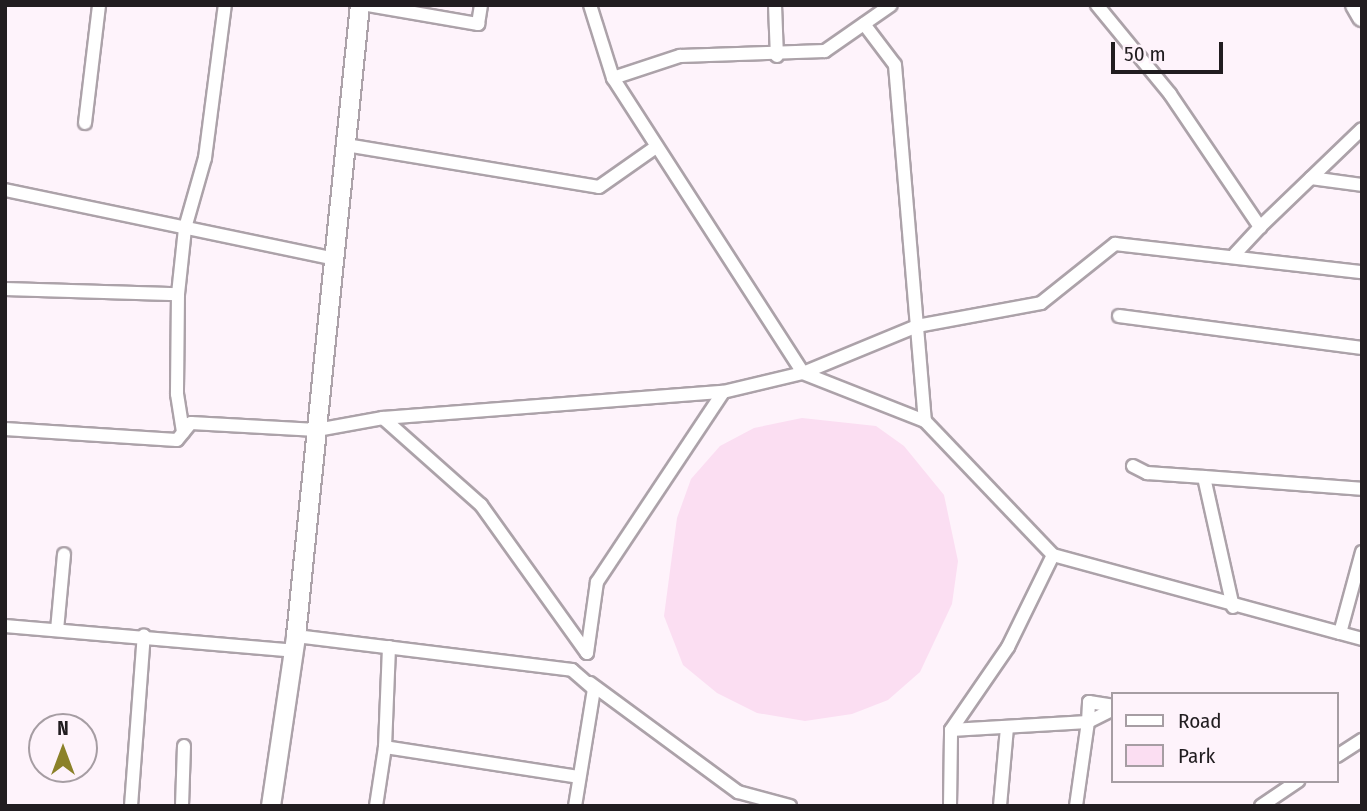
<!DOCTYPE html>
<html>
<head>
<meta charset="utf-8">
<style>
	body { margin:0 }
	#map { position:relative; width:1367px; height:811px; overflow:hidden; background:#fef3fb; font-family:"Fira Sans Condensed",sans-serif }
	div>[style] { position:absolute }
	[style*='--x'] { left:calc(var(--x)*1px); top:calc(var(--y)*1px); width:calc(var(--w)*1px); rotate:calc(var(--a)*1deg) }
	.green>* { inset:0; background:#fbdef2 }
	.roads { filter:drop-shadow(2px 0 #aca2a9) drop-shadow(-2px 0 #aca2a9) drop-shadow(0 2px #aca2a9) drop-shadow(0 -2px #aca2a9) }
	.street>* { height:12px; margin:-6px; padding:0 6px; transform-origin:6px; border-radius:6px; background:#fff }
	.secondary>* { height:18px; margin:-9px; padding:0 9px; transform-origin:9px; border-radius:9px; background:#fff }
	span { translate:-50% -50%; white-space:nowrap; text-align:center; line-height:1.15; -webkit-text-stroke:6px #fef3fb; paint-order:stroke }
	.frame { position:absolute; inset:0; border:7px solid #211d20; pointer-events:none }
	.legend { position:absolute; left:1111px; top:692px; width:228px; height:91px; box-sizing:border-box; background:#fef3fb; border:2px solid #a69da3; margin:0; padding:9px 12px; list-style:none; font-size:21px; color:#211d20 }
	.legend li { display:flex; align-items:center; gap:14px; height:35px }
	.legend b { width:35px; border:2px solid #a69da3 }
	.north { position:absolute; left:28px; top:713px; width:70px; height:70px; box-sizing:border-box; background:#fef3fb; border:2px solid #a69da3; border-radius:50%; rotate:0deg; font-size:19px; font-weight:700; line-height:28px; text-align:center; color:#211d20 }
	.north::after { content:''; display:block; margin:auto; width:24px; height:32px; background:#8b8129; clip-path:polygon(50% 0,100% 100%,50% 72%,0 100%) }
	.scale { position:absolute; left:1111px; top:42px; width:112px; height:32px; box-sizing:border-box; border:4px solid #211d20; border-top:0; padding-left:9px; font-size:21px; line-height:24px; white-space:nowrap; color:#211d20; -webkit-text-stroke:5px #fef3fb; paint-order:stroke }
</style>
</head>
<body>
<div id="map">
	<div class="green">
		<div style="clip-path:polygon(802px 418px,876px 426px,904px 446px,944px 495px,958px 561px,952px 604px,920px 672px,888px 700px,852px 714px,805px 721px,757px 713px,717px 693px,683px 665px,664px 616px,677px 518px,691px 479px,720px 446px,754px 428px)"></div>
	</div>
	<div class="roads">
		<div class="street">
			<div style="--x:368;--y:5;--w:112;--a:9.8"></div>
			<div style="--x:478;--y:24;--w:19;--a:-81"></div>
			<div style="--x:590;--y:5;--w:77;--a:72.5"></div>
			<div style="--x:613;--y:78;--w:351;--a:57.2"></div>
			<div style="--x:803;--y:373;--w:131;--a:21.5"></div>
			<div style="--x:775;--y:5;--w:51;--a:87.8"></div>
			<div style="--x:1097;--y:5;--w:115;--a:50.6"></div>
			<div style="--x:1170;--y:94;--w:161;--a:55.9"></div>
			<div style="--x:1260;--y:227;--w:141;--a:-43.9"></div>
			<div style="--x:864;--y:24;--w:51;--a:52.9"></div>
			<div style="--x:895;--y:65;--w:357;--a:85.2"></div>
			<div style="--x:925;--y:421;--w:185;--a:46.3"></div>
			<div style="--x:1053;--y:555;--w:297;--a:15.2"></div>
			<div style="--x:613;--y:78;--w:71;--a:-18.2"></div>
			<div style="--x:680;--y:56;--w:145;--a:-2"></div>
			<div style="--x:825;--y:51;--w:80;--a:-34.9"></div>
			<div style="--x:85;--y:123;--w:119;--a:-83.2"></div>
			<div style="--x:346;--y:145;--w:256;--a:9.4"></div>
			<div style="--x:599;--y:187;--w:70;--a:-35.1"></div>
			<div style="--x:1311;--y:178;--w:51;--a:7.8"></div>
			<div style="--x:5;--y:190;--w:337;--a:11.8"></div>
			<div style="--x:1235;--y:254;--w:37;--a:-47"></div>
			<div style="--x:5;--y:289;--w:173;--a:1.7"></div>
			<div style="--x:178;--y:294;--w:66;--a:-83.9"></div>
			<div style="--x:185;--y:228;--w:73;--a:-74.1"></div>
			<div style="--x:205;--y:158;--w:154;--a:-82.6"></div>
			<div style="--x:178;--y:294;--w:100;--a:90.6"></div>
			<div style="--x:177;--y:394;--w:39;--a:81"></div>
			<div style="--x:1119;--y:316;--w:245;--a:7.5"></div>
			<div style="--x:383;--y:418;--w:131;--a:41.6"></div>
			<div style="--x:481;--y:505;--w:182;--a:54.4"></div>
			<div style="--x:587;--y:653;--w:72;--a:-82"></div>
			<div style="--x:597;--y:582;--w:228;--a:-56.4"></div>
			<div style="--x:5;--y:429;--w:172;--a:3.7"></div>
			<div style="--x:177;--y:440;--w:22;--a:-51"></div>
			<div style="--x:191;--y:423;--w:126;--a:3.2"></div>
			<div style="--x:317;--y:430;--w:67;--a:-10.3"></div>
			<div style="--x:383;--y:418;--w:341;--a:-4.4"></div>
			<div style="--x:723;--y:392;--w:82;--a:-13.4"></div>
			<div style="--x:803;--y:373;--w:123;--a:-22.4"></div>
			<div style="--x:917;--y:326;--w:126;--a:-10.5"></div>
			<div style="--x:1041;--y:303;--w:95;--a:-38.6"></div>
			<div style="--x:1115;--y:244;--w:249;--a:6.5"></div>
			<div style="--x:1133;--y:466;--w:16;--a:27"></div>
			<div style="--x:1147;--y:473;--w:57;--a:4"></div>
			<div style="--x:1362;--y:552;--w:84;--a:105.2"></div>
			<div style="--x:1340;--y:633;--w:23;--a:15"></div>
			<div style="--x:1233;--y:607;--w:133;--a:-102.6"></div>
			<div style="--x:1204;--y:477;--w:158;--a:4.3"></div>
			<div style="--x:5;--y:626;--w:290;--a:4.9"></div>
			<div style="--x:57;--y:630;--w:76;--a:-84.7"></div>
			<div style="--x:296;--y:636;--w:278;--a:7"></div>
			<div style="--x:572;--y:670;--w:29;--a:41"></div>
			<div style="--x:594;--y:689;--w:119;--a:99.2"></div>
			<div style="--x:590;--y:683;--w:184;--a:36.4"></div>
			<div style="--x:738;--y:792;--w:54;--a:15.1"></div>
			<div style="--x:951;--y:730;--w:101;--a:-55.5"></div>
			<div style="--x:1008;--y:647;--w:102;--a:-63.9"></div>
			<div style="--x:385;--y:747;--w:100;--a:-87.7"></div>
			<div style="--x:1337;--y:756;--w:30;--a:-33"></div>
			<div style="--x:131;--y:806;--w:171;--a:-85.7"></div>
			<div style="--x:182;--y:806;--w:60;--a:-88.1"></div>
			<div style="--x:376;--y:806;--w:60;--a:-81.3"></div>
			<div style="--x:385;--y:747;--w:196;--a:8.8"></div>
			<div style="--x:950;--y:806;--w:76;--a:-89.2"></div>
			<div style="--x:951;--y:730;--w:137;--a:-3.3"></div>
			<div style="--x:1088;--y:722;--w:20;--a:-87"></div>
			<div style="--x:1089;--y:702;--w:24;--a:9"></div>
			<div style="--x:1000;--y:806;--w:79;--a:-84.9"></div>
			<div style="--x:1076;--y:806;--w:85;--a:-81.9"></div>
			<div style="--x:1088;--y:722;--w:28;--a:-27"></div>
			<div style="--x:1261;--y:806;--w:45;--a:-34"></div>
		</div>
		<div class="secondary">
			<div style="--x:1355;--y:5;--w:14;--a:60"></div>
			<div style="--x:271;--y:806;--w:172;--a:-81.6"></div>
			<div style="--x:296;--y:636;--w:634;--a:-84.21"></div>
		</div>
	</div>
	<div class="frame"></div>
	<ul class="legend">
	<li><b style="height:9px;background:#fff"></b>Road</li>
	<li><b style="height:19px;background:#fbdef2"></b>Park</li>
	</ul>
	<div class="north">N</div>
	<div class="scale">50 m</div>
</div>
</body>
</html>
